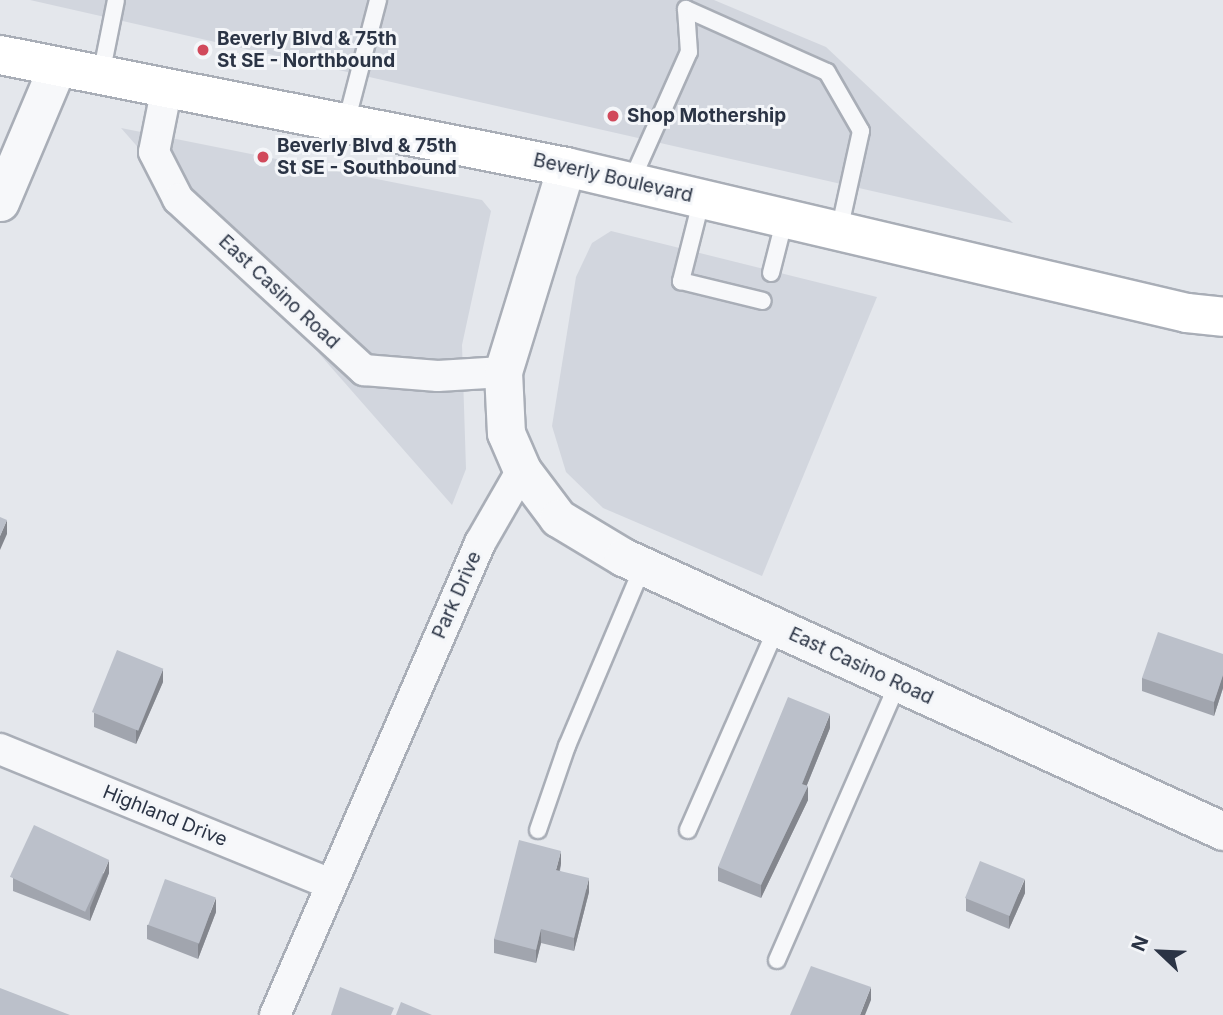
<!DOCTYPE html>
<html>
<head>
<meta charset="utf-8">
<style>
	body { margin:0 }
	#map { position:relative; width:1223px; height:1015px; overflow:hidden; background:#e4e7ec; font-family:Inter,sans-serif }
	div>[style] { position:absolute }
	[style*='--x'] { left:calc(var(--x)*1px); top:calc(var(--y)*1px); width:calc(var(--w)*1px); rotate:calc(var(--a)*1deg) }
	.built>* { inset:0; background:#d2d6de }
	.roads { filter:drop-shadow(2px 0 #a9aeb7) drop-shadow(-2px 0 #a9aeb7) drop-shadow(0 2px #a9aeb7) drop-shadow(0 -2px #a9aeb7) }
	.service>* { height:16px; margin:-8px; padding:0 8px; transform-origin:8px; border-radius:8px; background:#f7f8fa }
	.minor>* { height:30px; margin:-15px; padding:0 15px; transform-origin:15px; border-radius:15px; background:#f7f8fa }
	.tertiary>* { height:37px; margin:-18.5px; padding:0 18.5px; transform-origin:18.5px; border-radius:18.5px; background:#f7f8fa }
	.secondary>* { height:38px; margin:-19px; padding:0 19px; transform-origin:19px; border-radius:19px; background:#fff }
	.wall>* { inset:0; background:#a1a5ae }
	.shaded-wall>* { inset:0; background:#83868d }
	.building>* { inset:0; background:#bbc0ca; transform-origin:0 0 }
	.dots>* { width:19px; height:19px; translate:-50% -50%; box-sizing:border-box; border:4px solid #f4f6f9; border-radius:50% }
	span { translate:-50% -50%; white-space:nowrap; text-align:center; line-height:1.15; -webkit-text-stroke:6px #f4f6f9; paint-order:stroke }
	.poi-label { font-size:19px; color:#2b3445; font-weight:700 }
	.left { translate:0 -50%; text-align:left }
	.street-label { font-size:19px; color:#2b3445 }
	.north { position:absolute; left:1125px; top:917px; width:70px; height:70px; -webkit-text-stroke:5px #f4f6f9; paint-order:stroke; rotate:293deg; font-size:19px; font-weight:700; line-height:28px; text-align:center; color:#2b3445 }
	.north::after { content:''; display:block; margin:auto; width:24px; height:32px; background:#2b3445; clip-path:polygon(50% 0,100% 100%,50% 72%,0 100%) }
</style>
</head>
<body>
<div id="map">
	<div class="built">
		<div style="clip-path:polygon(30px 0,714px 0,826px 47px,1013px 223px)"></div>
		<div style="clip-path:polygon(121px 128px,482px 200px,491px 211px,462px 345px,466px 469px,452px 505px)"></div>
		<div style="clip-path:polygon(611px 231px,877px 297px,762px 576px,603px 508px,566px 472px,552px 426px,576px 277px,592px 243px)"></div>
	</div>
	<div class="roads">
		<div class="service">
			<div style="--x:101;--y:75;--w:76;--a:-78.7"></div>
			<div style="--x:346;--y:123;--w:127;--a:-75.4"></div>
			<div style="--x:631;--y:182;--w:142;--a:-66"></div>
			<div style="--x:689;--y:52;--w:43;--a:-94"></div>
			<div style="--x:686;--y:9;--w:154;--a:24.1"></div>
			<div style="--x:827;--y:72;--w:68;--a:60"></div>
			<div style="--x:861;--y:131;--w:102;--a:102.4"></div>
			<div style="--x:702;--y:198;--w:86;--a:104.2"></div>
			<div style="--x:681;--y:281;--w:84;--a:13.7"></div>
			<div style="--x:771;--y:273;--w:57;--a:-75.7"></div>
			<div style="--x:538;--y:830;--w:89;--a:-71"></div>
			<div style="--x:567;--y:746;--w:195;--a:-67.1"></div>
			<div style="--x:688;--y:830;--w:222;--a:-66.3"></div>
			<div style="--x:777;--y:960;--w:302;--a:-66.4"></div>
		</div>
		<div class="minor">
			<div style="--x:167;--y:87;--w:66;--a:101.3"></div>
			<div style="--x:154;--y:152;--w:53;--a:62.9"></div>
			<div style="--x:178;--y:199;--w:253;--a:42.6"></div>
			<div style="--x:364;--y:370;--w:74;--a:4.6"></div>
			<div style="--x:438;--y:376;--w:65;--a:-3.5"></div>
			<div style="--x:0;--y:749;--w:357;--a:22.2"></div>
			<div style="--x:275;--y:1015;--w:515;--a:-66.52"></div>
			<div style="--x:480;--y:543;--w:84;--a:-60.1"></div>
		</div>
		<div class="tertiary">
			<div style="--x:566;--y:167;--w:214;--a:107.1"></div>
			<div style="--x:503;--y:372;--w:61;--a:87.2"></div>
			<div style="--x:506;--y:433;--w:40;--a:66.6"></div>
			<div style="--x:522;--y:470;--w:60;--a:53.1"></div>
			<div style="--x:558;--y:518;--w:76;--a:31"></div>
			<div style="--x:623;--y:557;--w:660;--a:24.54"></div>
			<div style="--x:0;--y:202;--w:147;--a:-67.1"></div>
		</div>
		<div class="secondary">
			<div style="--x:0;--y:55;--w:577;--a:11.19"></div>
			<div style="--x:566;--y:167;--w:638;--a:13.23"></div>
			<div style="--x:1187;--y:313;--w:36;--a:6"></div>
		</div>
	</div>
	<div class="wall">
		<div style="clip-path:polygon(1223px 654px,1223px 688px,1214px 716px,1142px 691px,1142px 678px)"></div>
		<div style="clip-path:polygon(163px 682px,136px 744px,94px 727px,94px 713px)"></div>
		<div style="clip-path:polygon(830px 728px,807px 785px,808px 800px,761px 898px,718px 881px,718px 867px)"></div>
		<div style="clip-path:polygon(561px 864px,560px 871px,589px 892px,574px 951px,541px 943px,536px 963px,494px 953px,494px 939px)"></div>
		<div style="clip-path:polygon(109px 873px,90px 921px,13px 891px,13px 878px)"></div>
		<div style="clip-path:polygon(1025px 893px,1009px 929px,966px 911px,966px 898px)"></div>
		<div style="clip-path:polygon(216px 912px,198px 959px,147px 939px,147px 925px)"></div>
	</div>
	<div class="shaded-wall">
		<div style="clip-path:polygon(7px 520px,7px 534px,0 550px,0 536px)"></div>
		<div style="clip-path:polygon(163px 669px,163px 682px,136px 744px,136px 730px)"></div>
		<div style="clip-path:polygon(1223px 675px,1223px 688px,1214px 716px,1214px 702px)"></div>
		<div style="clip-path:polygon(830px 714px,830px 728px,802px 797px,802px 784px)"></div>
		<div style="clip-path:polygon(808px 786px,808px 800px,761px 898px,761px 885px)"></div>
		<div style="clip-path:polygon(561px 851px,561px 864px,556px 884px,556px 870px)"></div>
		<div style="clip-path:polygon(109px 860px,109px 873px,90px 921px,90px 908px)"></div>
		<div style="clip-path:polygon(589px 878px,589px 892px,574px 951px,574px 938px)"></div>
		<div style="clip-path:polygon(1025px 879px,1025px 893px,1009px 929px,1009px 916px)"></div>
		<div style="clip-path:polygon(216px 898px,216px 912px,198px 959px,198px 945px)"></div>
		<div style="clip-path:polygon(541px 929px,541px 943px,536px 963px,536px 950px)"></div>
		<div style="clip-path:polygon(871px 987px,871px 1000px,865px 1015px,860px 1015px)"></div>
	</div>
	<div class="building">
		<div style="clip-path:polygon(0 517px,7px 520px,0 536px)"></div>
		<div style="clip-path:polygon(1158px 632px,1223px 654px,1223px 675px,1214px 702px,1142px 678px)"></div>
		<div style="left:117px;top:650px;width:50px;height:67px;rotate:22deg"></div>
		<div style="clip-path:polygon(788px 697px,830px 714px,802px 784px,808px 786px,761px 885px,718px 867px)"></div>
		<div style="left:34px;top:825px;width:83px;height:57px;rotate:25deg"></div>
		<div style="clip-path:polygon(519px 840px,561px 851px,556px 870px,589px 878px,574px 938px,541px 929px,536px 950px,494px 939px)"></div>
		<div style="left:980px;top:861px;width:48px;height:40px;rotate:22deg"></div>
		<div style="left:165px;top:879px;width:54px;height:49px;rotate:20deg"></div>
		<div style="clip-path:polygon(811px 966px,871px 987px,860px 1015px,790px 1015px)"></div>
		<div style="clip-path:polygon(340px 987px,394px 1008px,391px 1015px,331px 1015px)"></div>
		<div style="clip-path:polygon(0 988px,70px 1015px,0 1015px)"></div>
		<div style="clip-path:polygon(401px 1002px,432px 1015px,396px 1015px)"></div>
	</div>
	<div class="dots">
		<div style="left:203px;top:50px;background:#d1495b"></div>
		<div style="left:613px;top:116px;background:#d1495b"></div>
		<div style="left:263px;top:157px;background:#d1495b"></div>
	</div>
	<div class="poi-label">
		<span class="left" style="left:217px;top:50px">Beverly Blvd &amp; 75th<br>St SE - Northbound</span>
		<span class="left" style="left:627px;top:116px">Shop Mothership</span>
		<span class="left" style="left:277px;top:157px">Beverly Blvd &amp; 75th<br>St SE - Southbound</span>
	</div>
	<div class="street-label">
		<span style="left:613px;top:178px;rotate:13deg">Beverly Boulevard</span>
		<span style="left:279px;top:292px;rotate:43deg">East Casino Road</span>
		<span style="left:457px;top:595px;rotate:-66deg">Park Drive</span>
		<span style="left:861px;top:666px;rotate:25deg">East Casino Road</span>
		<span style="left:165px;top:816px;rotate:22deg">Highland Drive</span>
	</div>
	<div class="north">N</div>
</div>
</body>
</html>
